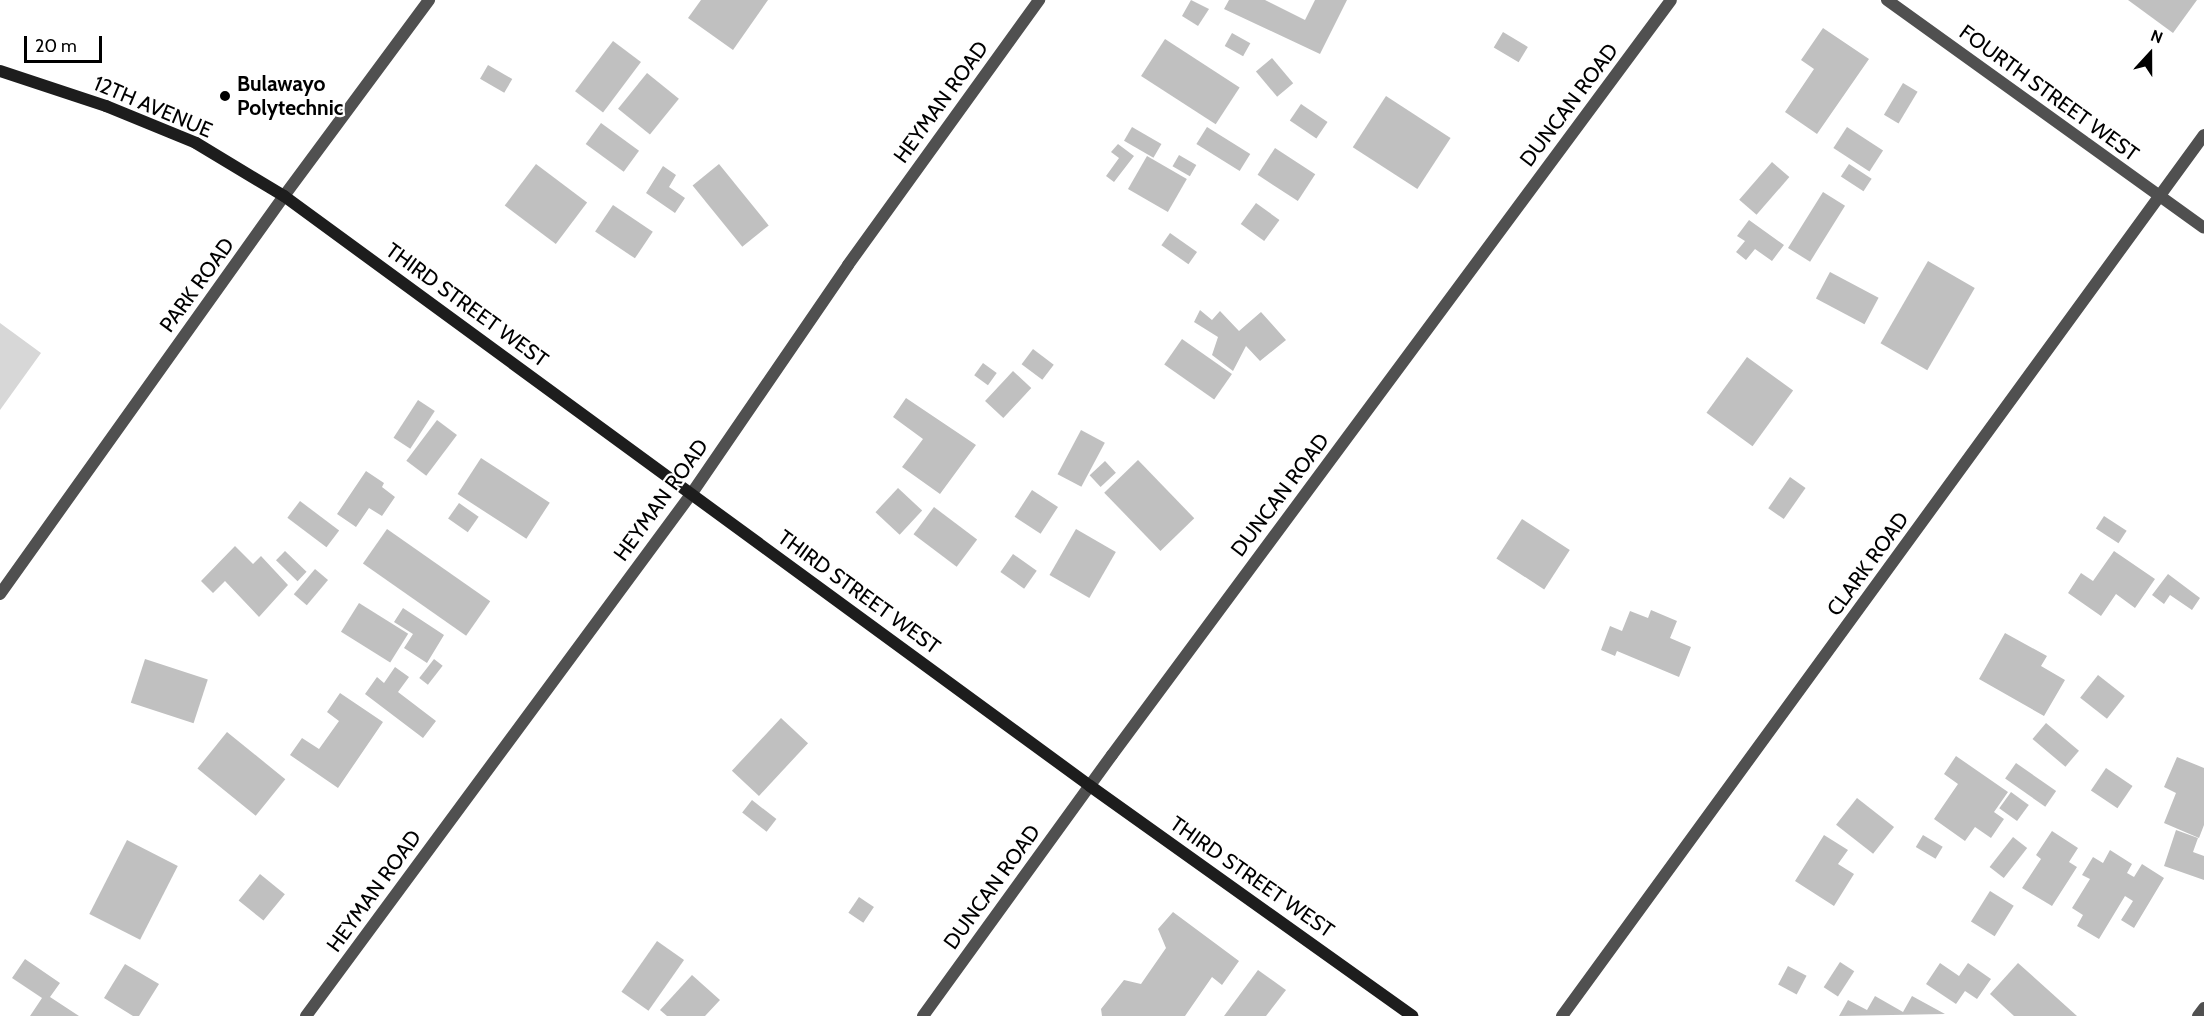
<!DOCTYPE html>
<html>
<head>
<meta charset="utf-8">
<style>
	body { margin:0 }
	#map { position:relative; width:2204px; height:1016px; overflow:hidden; background:#fff; font-family:Cabin,sans-serif }
	div>[style] { position:absolute }
	[style*='--x'] { left:calc(var(--x)*1px); top:calc(var(--y)*1px); width:calc(var(--w)*1px); rotate:calc(var(--a)*1deg) }
	.green>* { inset:0; background:#d7d7d7 }
	.building>* { inset:0; background:#c0c0c0; transform-origin:0 0 }
	.minor>* { height:12px; margin:-6px; padding:0 6px; transform-origin:6px; border-radius:6px; background:#505050 }
	.secondary>* { height:12px; margin:-6px; padding:0 6px; transform-origin:6px; border-radius:6px; background:#1d1d1d }
	.dots>* { width:16px; height:16px; translate:-50% -50%; box-sizing:border-box; border:3px solid #fff; border-radius:50% }
	span { translate:-50% -50%; white-space:nowrap; text-align:center; line-height:1.15; -webkit-text-stroke:4.5px #fff; paint-order:stroke }
	.poi-label { font-size:21px; color:#000; font-weight:700 }
	.left { translate:0 -50%; text-align:left }
	.street-label { font-size:21px; color:#000 }
	.north { position:absolute; left:2120px; top:24px; width:60px; height:60px; -webkit-text-stroke:4px #fff; paint-order:stroke; rotate:21deg; font-size:16px; font-weight:700; line-height:24px; text-align:center; color:#000 }
	.north::after { content:''; display:block; margin:auto; width:21px; height:27px; background:#000; clip-path:polygon(50% 0,100% 100%,50% 72%,0 100%) }
	.scale { position:absolute; left:24px; top:36px; width:78px; height:27px; box-sizing:border-box; border:3px solid #000; border-top:0; padding-left:8px; font-size:18px; line-height:21px; white-space:nowrap; color:#000; -webkit-text-stroke:4px #fff; paint-order:stroke }
</style>
</head>
<body>
<div id="map">
	<div class="green">
		<div style="clip-path:polygon(0 323px,41px 353px,0 410px)"></div>
	</div>
	<div class="building">
		<div style="clip-path:polygon(701px 0,768px 0,733px 50px,688px 18px)"></div>
		<div style="clip-path:polygon(1191px 0,1209px 9px,1198px 26px,1182px 16px)"></div>
		<div style="clip-path:polygon(1229px 0,1265px 0,1305px 20px,1315px 0,1347px 0,1320px 54px,1224px 9px)"></div>
		<div style="clip-path:polygon(2128px 0,2197px 0,2173px 33px)"></div>
		<div style="clip-path:polygon(1823px 28px,1869px 59px,1817px 134px,1785px 112px,1814px 69px,1801px 60px)"></div>
		<div style="left:1503px;top:32px;width:29px;height:18px;rotate:31deg"></div>
		<div style="left:1232px;top:33px;width:21px;height:15px;rotate:29deg"></div>
		<div style="left:1165px;top:39px;width:89px;height:44px;rotate:33deg"></div>
		<div style="left:613px;top:41px;width:35px;height:63px;rotate:37deg"></div>
		<div style="left:1272px;top:58px;width:33px;height:21px;rotate:50deg"></div>
		<div style="left:488px;top:65px;width:28px;height:16px;rotate:30deg"></div>
		<div style="left:647px;top:73px;width:41px;height:46px;rotate:39deg"></div>
		<div style="left:1903px;top:83px;width:17px;height:37px;rotate:31deg"></div>
		<div style="left:1386px;top:96px;width:77px;height:61px;rotate:33deg"></div>
		<div style="left:1301px;top:104px;width:32px;height:20px;rotate:34deg"></div>
		<div style="left:601px;top:123px;width:47px;height:26px;rotate:36deg"></div>
		<div style="left:1132px;top:127px;width:34px;height:16px;rotate:30deg"></div>
		<div style="left:1207px;top:127px;width:51px;height:20px;rotate:32deg"></div>
		<div style="left:1847px;top:127px;width:43px;height:25px;rotate:33deg"></div>
		<div style="clip-path:polygon(1118px 144px,1134px 156px,1114px 182px,1106px 176px,1119px 158px,1111px 152px)"></div>
		<div style="left:1275px;top:148px;width:48px;height:32px;rotate:33deg"></div>
		<div style="left:1179px;top:155px;width:20px;height:13px;rotate:30deg"></div>
		<div style="left:1147px;top:156px;width:46px;height:38px;rotate:30deg"></div>
		<div style="left:1772px;top:162px;width:23px;height:50px;rotate:41deg"></div>
		<div style="left:536px;top:164px;width:64px;height:52px;rotate:37deg"></div>
		<div style="left:719px;top:164px;width:79px;height:34px;rotate:51deg"></div>
		<div style="left:1849px;top:164px;width:27px;height:15px;rotate:33deg"></div>
		<div style="clip-path:polygon(663px 166px,676px 175px,669px 187px,685px 198px,675px 213px,646px 193px)"></div>
		<div style="left:1823px;top:192px;width:26px;height:66px;rotate:32deg"></div>
		<div style="left:1256px;top:203px;width:29px;height:26px;rotate:36deg"></div>
		<div style="left:613px;top:205px;width:48px;height:32px;rotate:34deg"></div>
		<div style="clip-path:polygon(1749px 220px,1784px 245px,1772px 261px,1755px 249px,1746px 260px,1736px 252px,1745px 241px,1737px 236px)"></div>
		<div style="left:1170px;top:233px;width:33px;height:15px;rotate:35deg"></div>
		<div style="left:1928px;top:261px;width:54px;height:95px;rotate:30deg"></div>
		<div style="left:1830px;top:272px;width:55px;height:30px;rotate:28deg"></div>
		<div style="clip-path:polygon(1200px 310px,1212px 320px,1220px 311px,1239px 331px,1261px 312px,1286px 340px,1260px 361px,1246px 346px,1233px 371px,1212px 355px,1218px 337px,1194px 322px)"></div>
		<div style="left:1182px;top:339px;width:61px;height:31px;rotate:35deg"></div>
		<div style="left:1033px;top:349px;width:26px;height:19px;rotate:37deg"></div>
		<div style="left:1747px;top:357px;width:57px;height:69px;rotate:36deg"></div>
		<div style="left:983px;top:363px;width:17px;height:15px;rotate:36deg"></div>
		<div style="left:1013px;top:371px;width:25px;height:41px;rotate:43deg"></div>
		<div style="clip-path:polygon(906px 398px,976px 445px,940px 494px,902px 467px,923px 439px,893px 417px)"></div>
		<div style="left:418px;top:400px;width:20px;height:45px;rotate:33deg"></div>
		<div style="left:437px;top:420px;width:25px;height:51px;rotate:37deg"></div>
		<div style="left:1081px;top:430px;width:27px;height:50px;rotate:28deg"></div>
		<div style="left:481px;top:458px;width:82px;height:43px;rotate:33deg"></div>
		<div style="left:1138px;top:460px;width:81px;height:47px;rotate:46deg"></div>
		<div style="left:1105px;top:461px;width:16px;height:21px;rotate:47deg"></div>
		<div style="clip-path:polygon(366px 471px,384px 483px,382px 487px,395px 497px,382px 516px,369px 508px,356px 527px,337px 514px)"></div>
		<div style="left:1790px;top:477px;width:19px;height:38px;rotate:35deg"></div>
		<div style="left:898px;top:488px;width:33px;height:33px;rotate:43deg"></div>
		<div style="left:1032px;top:490px;width:31px;height:32px;rotate:33deg"></div>
		<div style="left:300px;top:501px;width:49px;height:21px;rotate:37deg"></div>
		<div style="left:459px;top:503px;width:24px;height:19px;rotate:35deg"></div>
		<div style="left:934px;top:507px;width:54px;height:34px;rotate:37deg"></div>
		<div style="left:2104px;top:516px;width:27px;height:15px;rotate:33deg"></div>
		<div style="left:1522px;top:519px;width:57px;height:47px;rotate:33deg"></div>
		<div style="left:387px;top:529px;width:126px;height:42px;rotate:35deg"></div>
		<div style="left:1076px;top:529px;width:46px;height:53px;rotate:30deg"></div>
		<div style="clip-path:polygon(235px 546px,253px 564px,261px 556px,288px 585px,259px 617px,225px 581px,213px 593px,201px 581px)"></div>
		<div style="left:285px;top:551px;width:30px;height:13px;rotate:44deg"></div>
		<div style="clip-path:polygon(2114px 551px,2155px 579px,2135px 608px,2116px 594px,2101px 616px,2068px 593px,2081px 573px,2093px 581px)"></div>
		<div style="left:1013px;top:554px;width:29px;height:22px;rotate:35deg"></div>
		<div style="left:315px;top:569px;width:17px;height:33px;rotate:40deg"></div>
		<div style="clip-path:polygon(2168px 574px,2200px 598px,2192px 610px,2170px 595px,2164px 604px,2152px 595px)"></div>
		<div style="left:359px;top:603px;width:58px;height:34px;rotate:32deg"></div>
		<div style="clip-path:polygon(403px 608px,444px 635px,427px 663px,404px 648px,413px 634px,394px 622px)"></div>
		<div style="clip-path:polygon(1651px 610px,1677px 621px,1670px 638px,1691px 647px,1679px 677px,1617px 651px,1615px 656px,1601px 650px,1610px 626px,1622px 631px,1630px 611px,1648px 618px)"></div>
		<div style="clip-path:polygon(2005px 633px,2047px 656px,2041px 666px,2065px 680px,2044px 716px,1979px 679px)"></div>
		<div style="left:145px;top:659px;width:66px;height:46px;rotate:18deg"></div>
		<div style="left:434px;top:659px;width:11px;height:24px;rotate:38deg"></div>
		<div style="clip-path:polygon(395px 667px,409px 677px,398px 692px,436px 721px,423px 738px,365px 694px,377px 677px,384px 683px)"></div>
		<div style="left:2098px;top:675px;width:34px;height:29px;rotate:38deg"></div>
		<div style="clip-path:polygon(340px 693px,383px 722px,338px 788px,290px 755px,302px 738px,319px 749px,339px 721px,327px 712px)"></div>
		<div style="left:781px;top:718px;width:37px;height:72px;rotate:43deg"></div>
		<div style="left:2046px;top:723px;width:43px;height:21px;rotate:40deg"></div>
		<div style="left:227px;top:732px;width:75px;height:47px;rotate:39deg"></div>
		<div style="clip-path:polygon(1956px 756px,2008px 792px,1994px 812px,2004px 819px,1991px 838px,1975px 827px,1965px 841px,1934px 819px,1958px 784px,1944px 774px)"></div>
		<div style="clip-path:polygon(2177px 757px,2204px 768px,2204px 825px,2199px 838px,2164px 823px,2176px 793px,2164px 787px)"></div>
		<div style="left:2016px;top:763px;width:49px;height:19px;rotate:35deg"></div>
		<div style="left:2106px;top:768px;width:32px;height:27px;rotate:34deg"></div>
		<div style="left:2011px;top:792px;width:22px;height:20px;rotate:36deg"></div>
		<div style="left:1857px;top:798px;width:47px;height:34px;rotate:38deg"></div>
		<div style="left:752px;top:800px;width:31px;height:16px;rotate:38deg"></div>
		<div style="clip-path:polygon(2176px 830px,2198px 838px,2193px 852px,2204px 856px,2204px 880px,2164px 866px)"></div>
		<div style="clip-path:polygon(2052px 831px,2078px 848px,2069px 862px,2077px 867px,2052px 906px,2022px 888px,2041px 859px,2036px 855px)"></div>
		<div style="clip-path:polygon(1824px 835px,1848px 850px,1838px 864px,1854px 874px,1834px 906px,1795px 881px)"></div>
		<div style="left:1923px;top:835px;width:23px;height:14px;rotate:31deg"></div>
		<div style="left:2013px;top:837px;width:18px;height:38px;rotate:38deg"></div>
		<div style="left:127px;top:840px;width:57px;height:83px;rotate:27deg"></div>
		<div style="clip-path:polygon(2110px 850px,2132px 864px,2127px 873px,2134px 877px,2142px 864px,2164px 878px,2134px 928px,2121px 920px,2133px 901px,2125px 896px,2099px 939px,2077px 926px,2083px 915px,2072px 908px,2090px 879px,2082px 875px,2093px 857px,2103px 863px)"></div>
		<div style="left:260px;top:874px;width:32px;height:34px;rotate:39deg"></div>
		<div style="left:1990px;top:891px;width:28px;height:36px;rotate:32deg"></div>
		<div style="left:859px;top:897px;width:18px;height:19px;rotate:34deg"></div>
		<div style="clip-path:polygon(1173px 912px,1239px 961px,1222px 985px,1212px 977px,1185px 1016px,1102px 1016px,1101px 1009px,1124px 980px,1141px 984px,1166px 948px,1158px 929px)"></div>
		<div style="left:657px;top:941px;width:33px;height:62px;rotate:35deg"></div>
		<div style="clip-path:polygon(25px 959px,60px 983px,50px 997px,79px 1016px,30px 1016px,42px 998px,12px 978px)"></div>
		<div style="left:1840px;top:962px;width:17px;height:30px;rotate:33deg"></div>
		<div style="clip-path:polygon(1940px 963px,1959px 976px,1968px 963px,1991px 979px,1977px 999px,1965px 991px,1956px 1004px,1926px 984px)"></div>
		<div style="clip-path:polygon(2018px 963px,2077px 1016px,2014px 1016px,1990px 994px)"></div>
		<div style="clip-path:polygon(125px 964px,159px 984px,139px 1016px,133px 1016px,104px 998px)"></div>
		<div style="left:1788px;top:966px;width:21px;height:21px;rotate:28deg"></div>
		<div style="clip-path:polygon(1258px 970px,1286px 990px,1266px 1016px,1224px 1016px)"></div>
		<div style="clip-path:polygon(692px 975px,720px 1000px,705px 1016px,667px 1016px,660px 1010px)"></div>
		<div style="clip-path:polygon(1875px 996px,1903px 1012px,1912px 996px,1945px 1014px,1839px 1016px,1848px 1000px,1867px 1010px)"></div>
	</div>
	<div class="minor">
		<div style="--x:1887;--y:0;--w:390;--a:35.7"></div>
		<div style="--x:0;--y:594;--w:489;--a:-54.5"></div>
		<div style="--x:284;--y:196;--w:244;--a:-53.5"></div>
		<div style="--x:306;--y:1016;--w:650;--a:-53.57"></div>
		<div style="--x:692;--y:493;--w:276;--a:-55.6"></div>
		<div style="--x:848;--y:265;--w:327;--a:-54.2"></div>
		<div style="--x:923;--y:1016;--w:322;--a:-54.1"></div>
		<div style="--x:1112;--y:755;--w:939;--a:-53.48"></div>
		<div style="--x:1562;--y:1016;--w:1090;--a:-53.92"></div>
		<div style="--x:2198;--y:1016;--w:10;--a:-53"></div>
	</div>
	<div class="secondary">
		<div style="--x:0;--y:71;--w:112;--a:18.3"></div>
		<div style="--x:106;--y:106;--w:97;--a:22.3"></div>
		<div style="--x:196;--y:143;--w:103;--a:31.1"></div>
		<div style="--x:284;--y:196;--w:999;--a:36.2"></div>
		<div style="--x:1090;--y:786;--w:396;--a:35.5"></div>
	</div>
	<div class="dots">
		<div style="left:225px;top:96px;background:#000"></div>
	</div>
	<div class="poi-label">
		<span class="left" style="left:237px;top:96px">Bulawayo<br>Polytechnic</span>
	</div>
	<div class="street-label">
		<span style="left:2049px;top:93px;rotate:36deg">FOURTH STREET WEST</span>
		<span style="left:941px;top:102px;rotate:-54deg">HEYMAN ROAD</span>
		<span style="left:1569px;top:105px;rotate:-53deg">DUNCAN ROAD</span>
		<span style="left:153px;top:107px;rotate:23deg">12TH AVENUE</span>
		<span style="left:197px;top:285px;rotate:-54deg">PARK ROAD</span>
		<span style="left:467px;top:305px;rotate:36deg">THIRD STREET WEST</span>
		<span style="left:1280px;top:495px;rotate:-53deg">DUNCAN ROAD</span>
		<span style="left:661px;top:500px;rotate:-54deg">HEYMAN ROAD</span>
		<span style="left:1868px;top:564px;rotate:-54deg">CLARK ROAD</span>
		<span style="left:859px;top:592px;rotate:36deg">THIRD STREET WEST</span>
		<span style="left:1252px;top:877px;rotate:35deg">THIRD STREET WEST</span>
		<span style="left:992px;top:887px;rotate:-54deg">DUNCAN ROAD</span>
		<span style="left:374px;top:891px;rotate:-54deg">HEYMAN ROAD</span>
	</div>
	<div class="north">N</div>
	<div class="scale">20 m</div>
</div>
</body>
</html>
